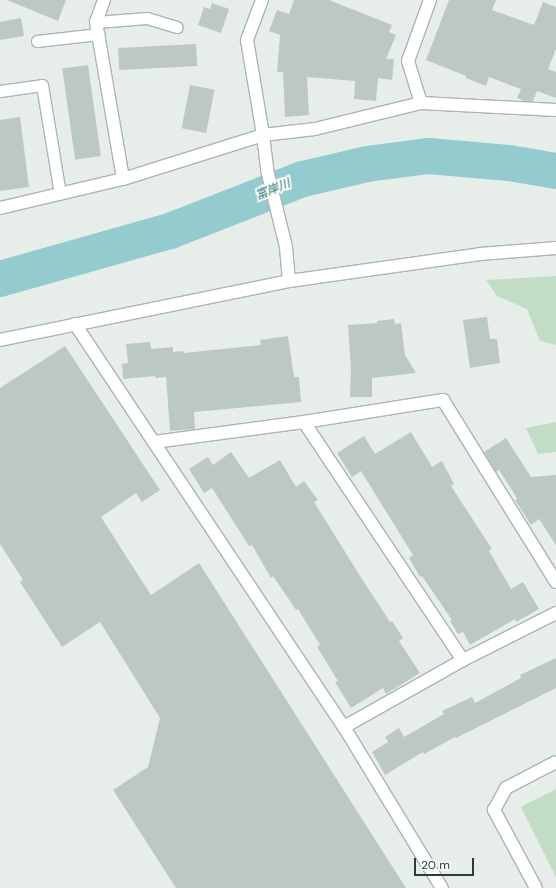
<!DOCTYPE html>
<html>
<head>
<meta charset="utf-8">
<style>
	body { margin:0 }
	#map { position:relative; width:556px; height:888px; overflow:hidden; background:#e7eeea; font-family:"DM Sans","Noto Sans JP",sans-serif }
	div>[style] { position:absolute }
	[style*='--x'] { left:calc(var(--x)*1px); top:calc(var(--y)*1px); width:calc(var(--w)*1px); rotate:calc(var(--a)*1deg) }
	.green>* { inset:0; background:#c2ddc6 }
	.river>* { height:36px; margin:-18px; padding:0 18px; transform-origin:18px; border-radius:18px; background:#94cbce }
	.building>* { inset:0; background:#bcc9c3; transform-origin:0 0 }
	.roads { filter:drop-shadow(1px 0 #aab6b0) drop-shadow(-1px 0 #aab6b0) drop-shadow(0 1px #aab6b0) drop-shadow(0 -1px #aab6b0) }
	.lane>* { height:11px; margin:-5.5px; padding:0 5.5px; transform-origin:5.5px; border-radius:5.5px; background:#fff }
	.street>* { height:12px; margin:-6px; padding:0 6px; transform-origin:6px; border-radius:6px; background:#fff }
	.secondary>* { height:12px; margin:-6px; padding:0 6px; transform-origin:6px; border-radius:6px; background:#fff }
	span { translate:-50% -50%; white-space:nowrap; text-align:center; line-height:1.15; -webkit-text-stroke:4px #f7fbf9; paint-order:stroke }
	.water-label { font-size:12px; color:#257277; font-style:italic }
	.scale { position:absolute; left:414px; top:858px; width:60px; height:18px; box-sizing:border-box; border:2px solid #273f36; border-top:0; padding-left:5px; font-size:12px; line-height:14px; white-space:nowrap; color:#273f36; -webkit-text-stroke:3px #f7fbf9; paint-order:stroke }
</style>
</head>
<body>
<div id="map">
	<div class="green">
		<div style="clip-path:polygon(556px 276px,556px 345px,540px 341px,527px 309px,497px 296px,486px 280px)"></div>
		<div style="clip-path:polygon(556px 422px,556px 452px,538px 454px,526px 428px)"></div>
		<div style="clip-path:polygon(556px 789px,556px 877px,521px 807px)"></div>
	</div>
	<div class="river">
		<div style="--x:0;--y:279;--w:177;--a:-15.8"></div>
		<div style="--x:170;--y:231;--w:143;--a:-21.4"></div>
		<div style="--x:303;--y:179;--w:66;--a:-13.2"></div>
		<div style="--x:367;--y:164;--w:63;--a:-7.4"></div>
		<div style="--x:429;--y:156;--w:80;--a:5"></div>
		<div style="--x:509;--y:163;--w:48;--a:9.7"></div>
	</div>
	<div class="building">
		<div style="clip-path:polygon(7px 0,66px 0,58px 21px)"></div>
		<div style="clip-path:polygon(294px 0,329px 0,392px 25px,389px 32px,396px 35px,386px 59px,394px 59px,392px 80px,378px 78px,376px 101px,354px 99px,355px 81px,307px 77px,309px 115px,285px 117px,283px 72px,277px 72px,280px 35px,269px 31px,277px 10px,289px 14px)"></div>
		<div style="clip-path:polygon(449px 0,496px 0,492px 10px,534px 25px,543px 2px,556px 7px,556px 49px,548px 69px,556px 72px,556px 98px,537px 91px,533px 101px,524px 101px,517px 98px,521px 89px,489px 77px,486px 86px,466px 78px,466px 76px,426px 60px)"></div>
		<div style="clip-path:polygon(212px 3px,229px 9px,221px 33px,198px 25px,204px 7px,210px 9px)"></div>
		<div style="clip-path:polygon(21px 18px,24px 36px,0 40px,0 22px)"></div>
		<div style="left:196px;top:44px;width:22px;height:78px;rotate:87deg"></div>
		<div style="left:88px;top:65px;width:92px;height:26px;rotate:82deg"></div>
		<div style="left:190px;top:85px;width:25px;height:44px;rotate:11deg"></div>
		<div style="clip-path:polygon(20px 117px,29px 187px,0 191px,0 120px)"></div>
		<div style="clip-path:polygon(487px 317px,490px 339px,497px 339px,500px 363px,470px 368px,463px 320px)"></div>
		<div style="clip-path:polygon(394px 319px,395px 324px,401px 323px,405px 355px,416px 373px,372px 378px,372px 397px,350px 397px,351px 369px,348px 325px,377px 323px,377px 321px)"></div>
		<div style="clip-path:polygon(288px 336px,294px 377px,299px 377px,301px 402px,194px 412px,195px 429px,170px 431px,166px 377px,156px 378px,155px 376px,123px 379px,122px 364px,128px 363px,126px 344px,150px 342px,151px 349px,173px 347px,173px 352px,183px 351px,184px 353px,261px 345px,260px 340px)"></div>
		<div style="clip-path:polygon(65px 346px,160px 490px,142px 502px,136px 493px,101px 517px,151px 595px,199px 563px,406px 888px,176px 888px,113px 790px,148px 767px,160px 718px,100px 622px,62px 647px,20px 582px,23px 580px,0 544px,0 388px)"></div>
		<div style="clip-path:polygon(411px 432px,432px 467px,442px 461px,454px 484px,451px 486px,492px 549px,489px 551px,511px 589px,523px 582px,539px 609px,516px 622px,515px 619px,470px 645px,463px 632px,458px 634px,450px 621px,452px 620px,422px 576px,420px 577px,409px 558px,413px 555px,361px 471px,352px 477px,337px 453px,364px 436px,375px 454px)"></div>
		<div style="clip-path:polygon(506px 438px,531px 477px,556px 475px,556px 545px,539px 519px,531px 525px,515px 500px,517px 498px,499px 470px,496px 472px,484px 452px)"></div>
		<div style="clip-path:polygon(231px 452px,249px 478px,280px 460px,296px 487px,304px 481px,318px 500px,314px 502px,362px 579px,390px 622px,392px 621px,403px 638px,399px 641px,420px 673px,386px 694px,383px 688px,351px 708px,335px 682px,338px 681px,317px 647px,320px 645px,298px 609px,296px 610px,273px 576px,271px 578px,252px 545px,249px 546px,212px 488px,204px 493px,189px 469px,208px 457px,213px 465px)"></div>
		<div style="clip-path:polygon(556px 658px,556px 688px,456px 738px,455px 737px,424px 754px,423px 752px,385px 775px,372px 752px,388px 742px,385px 737px,399px 728px,404px 737px,444px 714px,442px 711px,472px 697px,475px 703px,521px 678px,520px 675px)"></div>
	</div>
	<div class="roads">
		<div class="lane">
			<div style="--x:96;--y:22;--w:51;--a:-4.5"></div>
			<div style="--x:147;--y:18;--w:31;--a:17"></div>
			<div style="--x:37;--y:41;--w:62;--a:-6.4"></div>
			<div style="--x:0;--y:91;--w:42;--a:-8.1"></div>
			<div style="--x:42;--y:85;--w:110;--a:80.6"></div>
		</div>
		<div class="street">
			<div style="--x:104;--y:0;--w:23;--a:110"></div>
			<div style="--x:96;--y:22;--w:159;--a:80.2"></div>
			<div style="--x:262;--y:0;--w:43;--a:110.6"></div>
			<div style="--x:247;--y:40;--w:96;--a:80.4"></div>
			<div style="--x:263;--y:135;--w:35;--a:83"></div>
			<div style="--x:267;--y:170;--w:79;--a:76.1"></div>
			<div style="--x:286;--y:247;--w:34;--a:85"></div>
			<div style="--x:421;--y:103;--w:44;--a:-107.2"></div>
			<div style="--x:408;--y:61;--w:65;--a:-70.2"></div>
			<div style="--x:0;--y:208;--w:126;--a:-13.3"></div>
			<div style="--x:123;--y:179;--w:147;--a:-17.4"></div>
			<div style="--x:263;--y:135;--w:52;--a:-6.6"></div>
			<div style="--x:315;--y:129;--w:109;--a:-13.8"></div>
			<div style="--x:421;--y:103;--w:135;--a:3"></div>
			<div style="--x:75;--y:324;--w:485;--a:56.3"></div>
			<div style="--x:344;--y:727;--w:188;--a:58.7"></div>
			<div style="--x:304;--y:422;--w:286;--a:56.3"></div>
			<div style="--x:154;--y:442;--w:151;--a:-7.6"></div>
			<div style="--x:304;--y:422;--w:141;--a:-9"></div>
			<div style="--x:443;--y:400;--w:214;--a:58.2"></div>
			<div style="--x:344;--y:727;--w:137;--a:-29.4"></div>
			<div style="--x:463;--y:660;--w:104;--a:-26.8"></div>
			<div style="--x:536;--y:888;--w:89;--a:-118.3"></div>
			<div style="--x:494;--y:810;--w:25;--a:-61"></div>
			<div style="--x:506;--y:788;--w:56;--a:-27.5"></div>
		</div>
		<div class="secondary">
			<div style="--x:0;--y:340;--w:295;--a:-11.5"></div>
			<div style="--x:289;--y:281;--w:193;--a:-8"></div>
			<div style="--x:480;--y:254;--w:76;--a:-4.5"></div>
		</div>
	</div>
	<div class="water-label">
		<span style="left:273px;top:190px;rotate:-22deg">富岸川</span>
	</div>
	<div class="scale">20 m</div>
</div>
</body>
</html>
